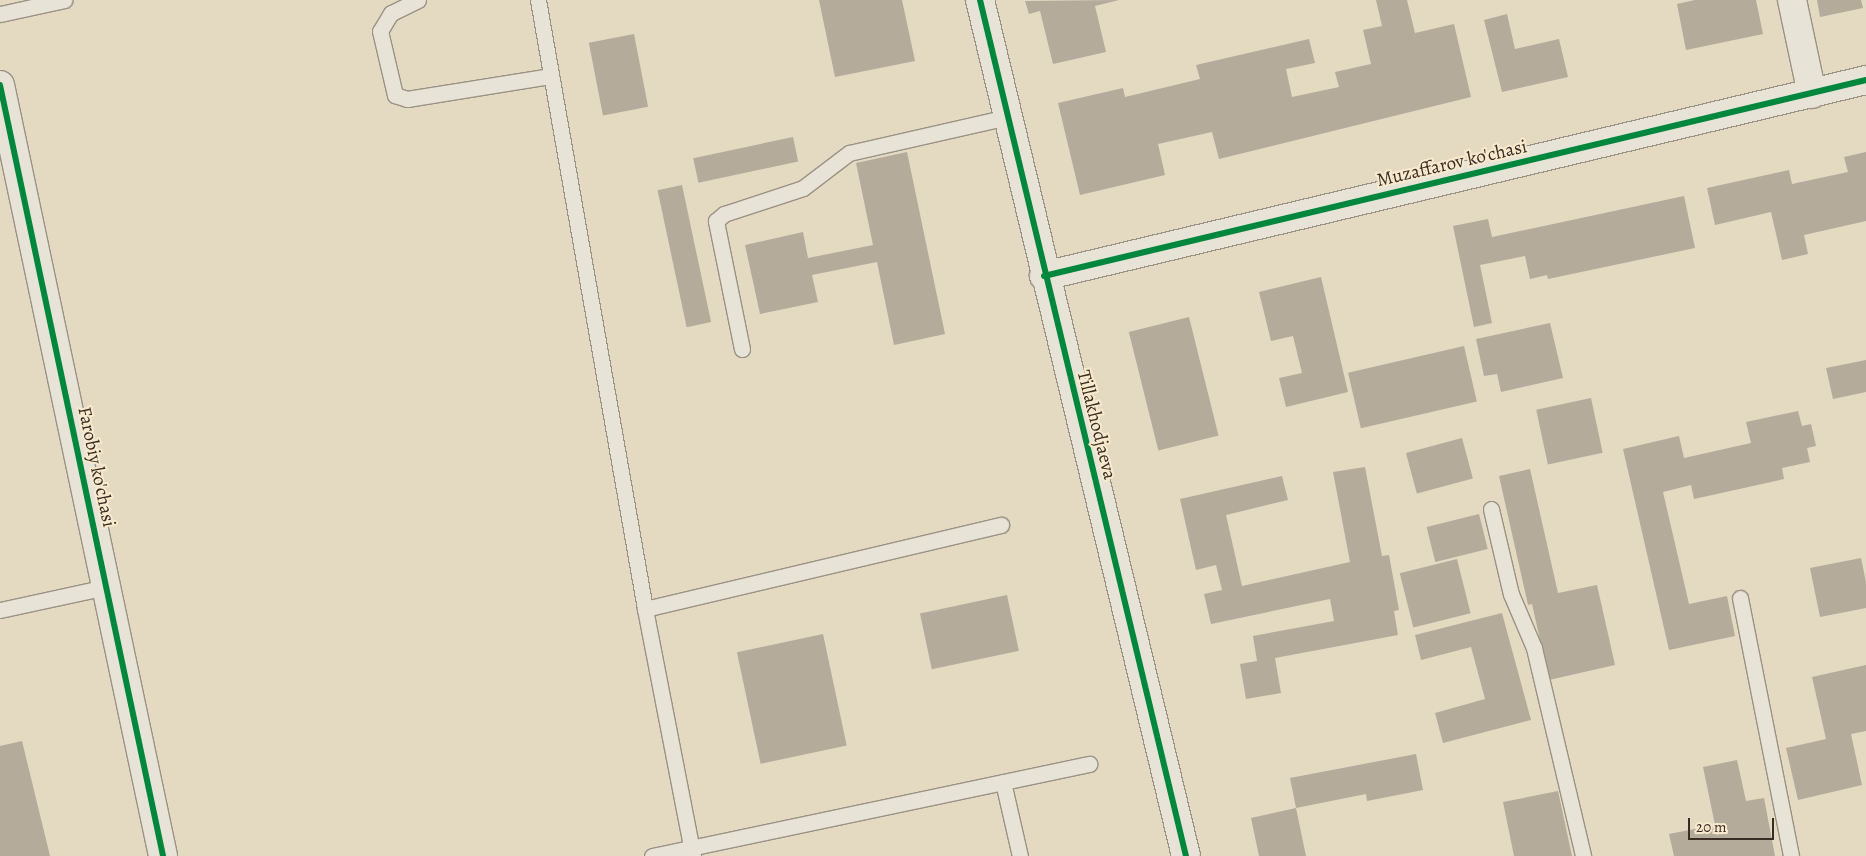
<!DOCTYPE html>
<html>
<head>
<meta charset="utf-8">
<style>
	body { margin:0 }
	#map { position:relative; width:1866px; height:856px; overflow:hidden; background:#e4d9c1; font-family:Alegreya,serif }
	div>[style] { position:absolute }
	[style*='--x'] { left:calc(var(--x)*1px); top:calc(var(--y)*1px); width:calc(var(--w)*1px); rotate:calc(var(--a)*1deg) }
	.building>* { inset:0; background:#b4ab9b; transform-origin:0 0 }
	.roads { filter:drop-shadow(1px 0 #9a9284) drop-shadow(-1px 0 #9a9284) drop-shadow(0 1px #9a9284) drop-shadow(0 -1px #9a9284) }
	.service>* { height:15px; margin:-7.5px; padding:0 7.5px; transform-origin:7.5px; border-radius:7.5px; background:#e8e3d7 }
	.minor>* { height:28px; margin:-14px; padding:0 14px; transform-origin:14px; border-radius:14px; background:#e8e3d7 }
	.cycleway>* { height:6px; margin:-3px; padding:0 3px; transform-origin:3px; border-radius:3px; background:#00873e }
	span { translate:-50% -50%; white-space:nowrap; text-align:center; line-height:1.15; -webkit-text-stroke:4px #f7eacd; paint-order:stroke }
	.street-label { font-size:19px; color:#392c25 }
	.scale { position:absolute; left:1688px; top:818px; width:86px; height:22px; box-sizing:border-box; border:2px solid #392c25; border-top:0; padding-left:6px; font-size:15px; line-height:18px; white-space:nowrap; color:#392c25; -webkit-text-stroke:4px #f7eacd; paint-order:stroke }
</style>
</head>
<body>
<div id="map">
	<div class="building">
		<div style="clip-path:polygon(819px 0,902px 0,915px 61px,835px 77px)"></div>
		<div style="clip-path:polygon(1119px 0,1095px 6px,1106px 52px,1053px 64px,1040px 11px,1029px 14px,1025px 1px)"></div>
		<div style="clip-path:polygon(1376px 0,1407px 0,1415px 33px,1454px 24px,1471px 97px,1219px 159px,1212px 132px,1158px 144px,1165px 175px,1080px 195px,1058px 103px,1123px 88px,1125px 97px,1200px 79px,1196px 65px,1309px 39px,1315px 63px,1286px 69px,1292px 97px,1339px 87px,1335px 72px,1371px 64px,1363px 30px,1382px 26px)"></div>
		<div style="clip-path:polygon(1695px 0,1756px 0,1763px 34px,1686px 50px,1677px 4px)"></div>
		<div style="clip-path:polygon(1817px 0,1861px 0,1863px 8px,1820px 17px)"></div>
		<div style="clip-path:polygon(1507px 14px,1515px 49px,1559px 39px,1568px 77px,1502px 92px,1484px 20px)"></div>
		<div style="left:634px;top:34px;width:74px;height:46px;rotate:79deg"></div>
		<div style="left:793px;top:137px;width:25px;height:102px;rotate:78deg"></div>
		<div style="clip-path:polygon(907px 152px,945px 334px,894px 345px,877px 262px,812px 275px,818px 302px,760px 314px,745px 245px,803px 232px,808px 258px,873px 245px,856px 163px)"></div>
		<div style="clip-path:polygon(1866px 152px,1866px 221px,1804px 235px,1808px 254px,1782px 260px,1771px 212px,1715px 225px,1707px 188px,1789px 170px,1792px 184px,1848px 172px,1844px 157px)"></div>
		<div style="left:682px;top:185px;width:140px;height:25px;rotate:78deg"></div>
		<div style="clip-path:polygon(1684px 196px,1695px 248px,1548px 279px,1547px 275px,1530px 279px,1525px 256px,1480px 265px,1492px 323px,1474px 327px,1453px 226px,1488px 219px,1492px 237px)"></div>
		<div style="clip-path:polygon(1321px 277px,1348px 392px,1286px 407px,1279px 378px,1302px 373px,1293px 336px,1271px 341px,1259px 292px)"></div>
		<div style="left:1189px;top:317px;width:122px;height:62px;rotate:76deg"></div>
		<div style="clip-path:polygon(1550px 323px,1563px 378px,1501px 392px,1497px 374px,1484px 376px,1476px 339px)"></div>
		<div style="left:1464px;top:346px;width:57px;height:119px;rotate:77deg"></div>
		<div style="clip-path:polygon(1866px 360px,1866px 392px,1833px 399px,1826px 368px)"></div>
		<div style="left:1591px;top:398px;width:56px;height:56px;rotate:78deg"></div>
		<div style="clip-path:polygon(1798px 411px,1802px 426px,1811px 424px,1816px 446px,1807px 448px,1810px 462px,1782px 468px,1784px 479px,1694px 499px,1691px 485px,1663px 492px,1689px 604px,1727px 596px,1735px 636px,1669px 650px,1623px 449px,1679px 436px,1684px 458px,1751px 443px,1746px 422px)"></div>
		<div style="left:1462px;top:438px;width:42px;height:58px;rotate:75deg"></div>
		<div style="clip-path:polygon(1365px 467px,1382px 556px,1389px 555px,1399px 610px,1394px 611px,1398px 635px,1275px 658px,1281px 693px,1246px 699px,1240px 664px,1257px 661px,1253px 636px,1334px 621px,1330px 599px,1211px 624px,1204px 594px,1222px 590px,1216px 565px,1196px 570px,1180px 499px,1282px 476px,1288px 500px,1226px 515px,1242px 586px,1350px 562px,1333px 472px)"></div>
		<div style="clip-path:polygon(1530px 469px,1558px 593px,1597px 585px,1615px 665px,1549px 680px,1532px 604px,1528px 605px,1499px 476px)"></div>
		<div style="left:1479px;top:514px;width:36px;height:54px;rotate:76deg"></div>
		<div style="clip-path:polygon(1861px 558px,1866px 582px,1866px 608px,1820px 617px,1810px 568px)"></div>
		<div style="left:1457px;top:559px;width:56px;height:59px;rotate:76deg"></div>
		<div style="left:1007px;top:595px;width:57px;height:89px;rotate:78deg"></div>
		<div style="clip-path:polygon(1502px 613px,1531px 720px,1443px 743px,1435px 713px,1485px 699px,1471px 647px,1421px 660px,1415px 635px)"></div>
		<div style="left:823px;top:634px;width:114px;height:88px;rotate:78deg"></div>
		<div style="clip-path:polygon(1866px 665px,1866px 731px,1851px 734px,1862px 785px,1798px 800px,1786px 748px,1826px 739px,1812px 677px)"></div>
		<div style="clip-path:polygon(22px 741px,50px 856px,0 856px,0 746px)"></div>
		<div style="clip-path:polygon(1416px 754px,1423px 790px,1367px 801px,1366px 794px,1296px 808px,1306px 856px,1259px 856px,1251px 818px,1296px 808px,1290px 778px)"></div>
		<div style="clip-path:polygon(1737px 760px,1746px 801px,1764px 798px,1775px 856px,1674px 856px,1669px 834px,1715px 825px,1703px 767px)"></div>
		<div style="clip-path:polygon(1558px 791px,1572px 856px,1514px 856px,1503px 802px)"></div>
	</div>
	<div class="roads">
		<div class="service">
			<div style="--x:418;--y:0;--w:30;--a:154"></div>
			<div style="--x:391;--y:13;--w:21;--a:121"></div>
			<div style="--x:380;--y:31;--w:66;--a:76.8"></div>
			<div style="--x:395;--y:95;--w:13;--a:18"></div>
			<div style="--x:407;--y:99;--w:146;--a:-9.1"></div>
			<div style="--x:538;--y:0;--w:618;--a:80.03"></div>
			<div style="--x:645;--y:609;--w:252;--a:79"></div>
			<div style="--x:0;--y:14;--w:66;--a:-12.3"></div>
			<div style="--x:742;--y:349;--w:131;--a:-101.5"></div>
			<div style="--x:716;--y:221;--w:11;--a:-41"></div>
			<div style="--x:724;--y:214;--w:83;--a:-18.2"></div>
			<div style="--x:803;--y:188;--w:58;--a:-37.3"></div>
			<div style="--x:849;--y:153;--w:162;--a:-12.8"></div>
			<div style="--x:1491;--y:509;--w:87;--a:76.8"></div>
			<div style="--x:1511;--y:594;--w:59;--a:66.9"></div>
			<div style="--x:1534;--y:648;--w:214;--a:76.7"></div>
			<div style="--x:1740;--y:598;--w:263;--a:78.8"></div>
			<div style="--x:645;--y:609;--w:366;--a:-13.3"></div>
			<div style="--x:0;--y:610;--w:108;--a:-12.2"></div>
			<div style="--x:1003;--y:782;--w:76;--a:77.1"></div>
			<div style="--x:652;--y:856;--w:447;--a:-11.9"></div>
		</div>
		<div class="minor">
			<div style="--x:980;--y:0;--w:880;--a:76.47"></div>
			<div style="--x:1792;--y:0;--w:96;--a:78"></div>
			<div style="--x:0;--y:85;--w:788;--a:78.06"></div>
			<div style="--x:1044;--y:276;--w:845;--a:-13.41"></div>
		</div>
	</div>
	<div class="cycleway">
		<div style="--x:980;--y:0;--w:880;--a:76.47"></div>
		<div style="--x:0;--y:85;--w:788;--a:78.06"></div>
		<div style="--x:1044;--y:276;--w:845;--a:-13.41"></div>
	</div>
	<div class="street-label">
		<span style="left:1452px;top:164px;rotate:-13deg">Muzaffarov ko'chasi</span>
		<span style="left:1096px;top:425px;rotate:76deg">Tillakhodjaeva</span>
		<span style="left:96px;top:467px;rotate:78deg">Farobiy ko'chasi</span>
	</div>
	<div class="scale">20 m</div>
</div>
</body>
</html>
